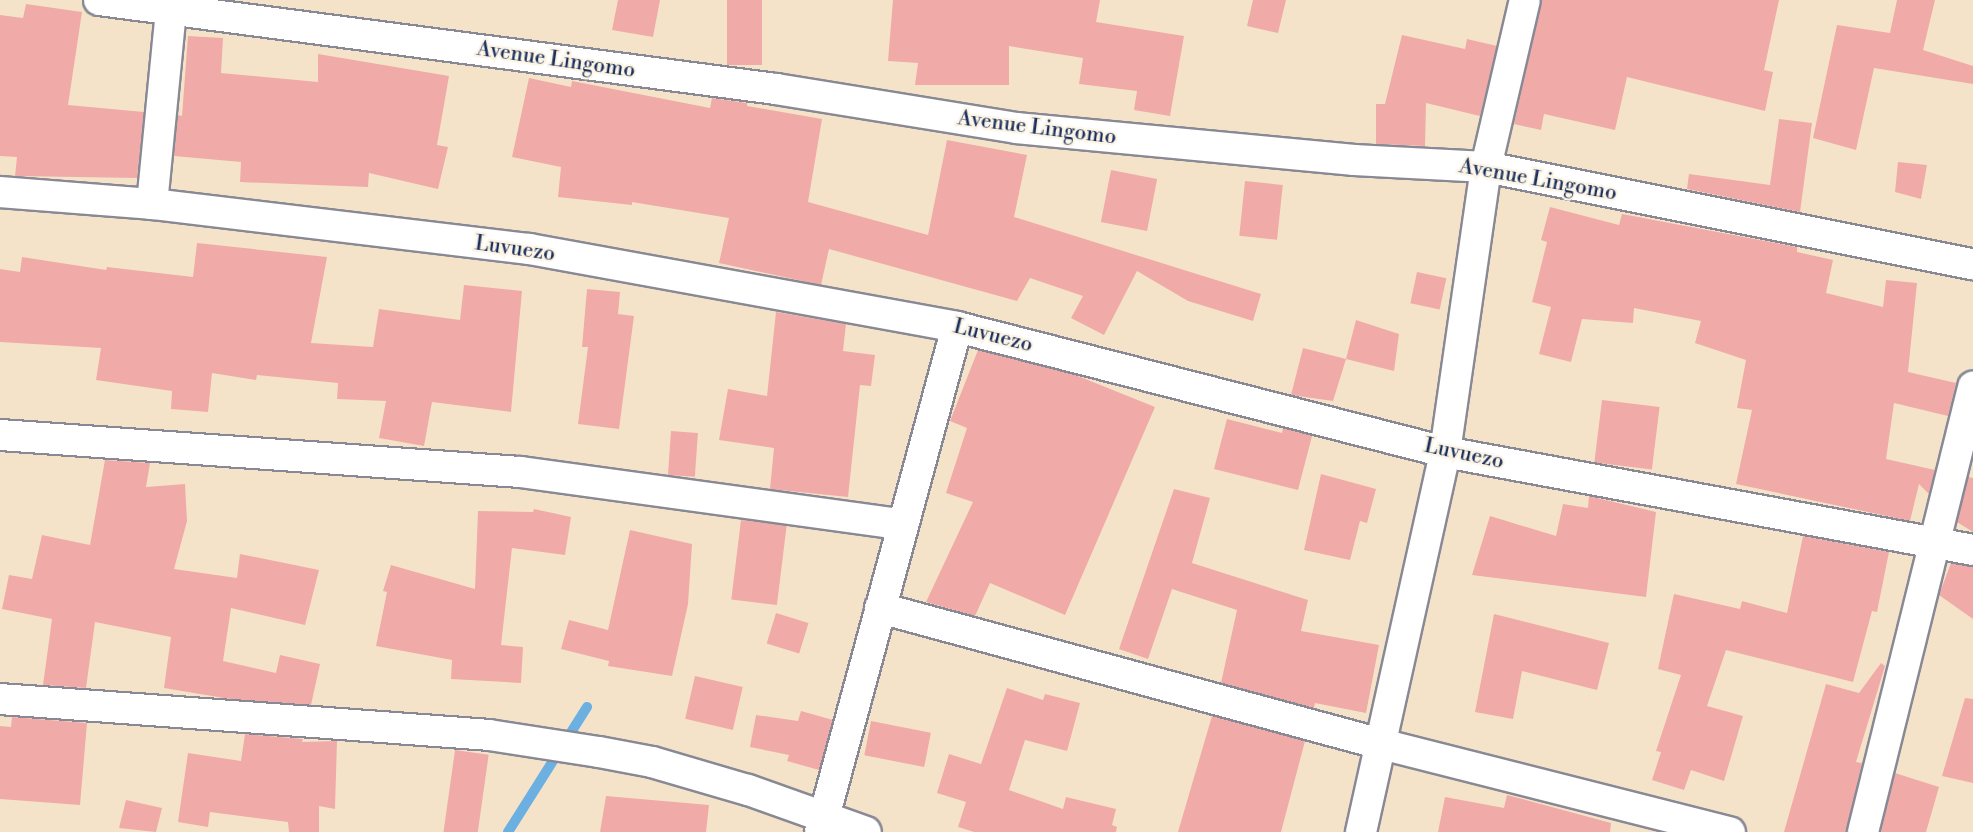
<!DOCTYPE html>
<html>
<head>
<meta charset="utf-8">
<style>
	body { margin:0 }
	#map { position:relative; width:1973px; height:832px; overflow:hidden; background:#f5e3c9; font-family:"Libre Bodoni",serif }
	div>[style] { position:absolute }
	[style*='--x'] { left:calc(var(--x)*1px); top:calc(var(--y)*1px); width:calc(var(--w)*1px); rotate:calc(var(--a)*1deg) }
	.stream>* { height:10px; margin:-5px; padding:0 5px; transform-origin:5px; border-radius:5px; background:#6cb0e2 }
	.building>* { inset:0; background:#f0aba9; transform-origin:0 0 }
	.roads { filter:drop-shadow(2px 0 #888994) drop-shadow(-2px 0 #888994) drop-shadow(0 2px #888994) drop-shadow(0 -2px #888994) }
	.minor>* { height:30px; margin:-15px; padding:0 15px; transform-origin:15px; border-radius:15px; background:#fff }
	span { translate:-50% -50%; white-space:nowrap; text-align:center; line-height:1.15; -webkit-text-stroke:4.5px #fcf5e5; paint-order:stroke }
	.street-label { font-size:21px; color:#1b2f5e }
</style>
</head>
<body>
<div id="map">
	<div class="stream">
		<div style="--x:508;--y:832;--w:148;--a:-57.7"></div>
	</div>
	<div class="building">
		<div style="clip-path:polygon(618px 0,660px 0,653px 37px,612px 30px)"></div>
		<div style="left:727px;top:0;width:35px;height:65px"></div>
		<div style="clip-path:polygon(893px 0,1100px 0,1096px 22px,1184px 36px,1170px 116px,1134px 110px,1137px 91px,1079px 84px,1083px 58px,1009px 46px,1009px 85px,915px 85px,918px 63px,888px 61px)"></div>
		<div style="clip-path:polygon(1253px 0,1286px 0,1278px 33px,1247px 26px)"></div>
		<div style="clip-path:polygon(1542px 0,1779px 0,1764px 70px,1773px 72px,1765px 111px,1627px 77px,1615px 130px,1544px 114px,1541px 130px,1514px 124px)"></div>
		<div style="clip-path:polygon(1897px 0,1935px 0,1923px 50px,1973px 66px,1973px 84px,1874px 68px,1856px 150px,1813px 138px,1837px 25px,1890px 33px)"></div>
		<div style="clip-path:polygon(26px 4px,82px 12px,68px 105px,144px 112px,137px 178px,15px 176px,17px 157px,0 156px,0 15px,23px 18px)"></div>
		<div style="clip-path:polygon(1402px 35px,1465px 49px,1467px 39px,1497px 46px,1480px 116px,1426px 103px,1425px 146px,1376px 144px,1376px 104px,1385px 104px)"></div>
		<div style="clip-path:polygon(188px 36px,223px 38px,221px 73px,318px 82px,318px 54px,449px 76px,437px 145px,448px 147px,438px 189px,369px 173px,368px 187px,240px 182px,241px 162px,174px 156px,178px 115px,182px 116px)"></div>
		<div style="clip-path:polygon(529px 78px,571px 87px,572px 81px,710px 108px,712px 98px,747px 103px,747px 106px,822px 119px,808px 202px,928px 235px,947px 140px,1027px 155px,1014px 217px,1261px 294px,1253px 321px,1188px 301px,1137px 271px,1104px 335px,1071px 318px,1083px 296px,1030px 278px,1017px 301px,829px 249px,821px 285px,719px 263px,729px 218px,632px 202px,632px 205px,558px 197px,561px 167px,512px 157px)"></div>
		<div style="clip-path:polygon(1779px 119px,1812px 123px,1800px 212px,1687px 189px,1689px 174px,1770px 185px)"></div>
		<div style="clip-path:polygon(1898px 162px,1927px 165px,1921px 199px,1895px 192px)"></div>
		<div style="left:1111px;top:170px;width:47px;height:53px;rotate:11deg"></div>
		<div style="left:1245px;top:181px;width:38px;height:55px;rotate:6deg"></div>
		<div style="clip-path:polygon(1550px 207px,1619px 225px,1622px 214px,1797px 247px,1797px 252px,1833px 260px,1826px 293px,1883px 307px,1886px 280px,1917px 283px,1908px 372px,1956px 383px,1948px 416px,1894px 403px,1886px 459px,1935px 470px,1929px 494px,1919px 484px,1910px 521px,1736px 484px,1752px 410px,1737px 408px,1746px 360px,1695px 343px,1701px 321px,1634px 308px,1633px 323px,1582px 319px,1571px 362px,1539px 354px,1551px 307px,1532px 302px,1547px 242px,1541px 240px)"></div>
		<div style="clip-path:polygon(197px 243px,327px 257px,311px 343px,373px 347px,379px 309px,460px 320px,464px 285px,522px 291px,511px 412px,432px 402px,424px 446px,379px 438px,386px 401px,337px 399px,338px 383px,257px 375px,256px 380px,212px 373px,208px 412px,171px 409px,172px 391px,96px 380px,101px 348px,0 342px,0 269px,20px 272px,22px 257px,106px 270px,107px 267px,193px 277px)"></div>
		<div style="left:1417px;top:272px;width:30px;height:32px;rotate:12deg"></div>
		<div style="clip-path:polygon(587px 289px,620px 292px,618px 314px,634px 316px,619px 429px,578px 424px,588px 347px,582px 347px)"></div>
		<div style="clip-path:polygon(776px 312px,846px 324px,843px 351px,875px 355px,871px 386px,860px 385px,848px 497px,770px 489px,774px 448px,719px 440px,728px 389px,767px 396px)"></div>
		<div style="clip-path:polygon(1356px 320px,1399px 334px,1394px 371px,1346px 359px)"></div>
		<div style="clip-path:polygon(1303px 348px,1346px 359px,1333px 401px,1291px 395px)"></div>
		<div style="clip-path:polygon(978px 350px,1073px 374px,1155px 407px,1065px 615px,990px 583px,975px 616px,926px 602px,973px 502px,946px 493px,967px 428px,950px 421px)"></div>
		<div style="left:1602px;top:400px;width:58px;height:63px;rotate:7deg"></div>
		<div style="clip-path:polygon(1227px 419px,1282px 433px,1283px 428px,1312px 436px,1298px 490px,1214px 469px)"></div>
		<div style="left:671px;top:431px;width:27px;height:44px;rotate:4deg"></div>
		<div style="clip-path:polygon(105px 460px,150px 463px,146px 487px,185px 484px,187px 521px,174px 569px,237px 578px,240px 554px,319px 570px,305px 625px,231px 608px,223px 661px,276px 673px,280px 655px,320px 664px,311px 705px,230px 699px,164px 688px,171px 637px,95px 622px,86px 688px,43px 685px,52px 619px,2px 609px,9px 575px,32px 579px,42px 535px,90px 545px)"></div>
		<div style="clip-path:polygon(1321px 474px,1376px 489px,1367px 523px,1360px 521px,1350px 560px,1304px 550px)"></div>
		<div style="clip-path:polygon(1968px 477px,1973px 478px,1973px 532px,1957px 522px)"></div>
		<div style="clip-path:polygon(1174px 489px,1210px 498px,1192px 563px,1308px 600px,1301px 631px,1379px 645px,1366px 713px,1315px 703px,1314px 708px,1221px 683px,1237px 610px,1172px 589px,1148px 659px,1119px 649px)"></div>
		<div style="clip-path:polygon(1589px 496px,1656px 512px,1646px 597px,1472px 575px,1490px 516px,1556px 536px,1563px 504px,1588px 508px)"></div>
		<div style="clip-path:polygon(534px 509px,571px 517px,565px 555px,512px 548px,501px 645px,523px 647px,521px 683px,451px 679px,452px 660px,376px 646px,387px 592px,383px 591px,391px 565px,475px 589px,478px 511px,533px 512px)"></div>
		<div style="left:741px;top:520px;width:46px;height:80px;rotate:7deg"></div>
		<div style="clip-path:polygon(630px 530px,692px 544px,688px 604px,672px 676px,608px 666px,609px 661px,561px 649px,569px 620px,608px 630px)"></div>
		<div style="clip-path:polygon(1803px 536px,1889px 552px,1877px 612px,1872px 611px,1853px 682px,1726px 650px,1707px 706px,1743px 716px,1724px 781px,1691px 770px,1684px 790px,1652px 780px,1661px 752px,1656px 751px,1681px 675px,1658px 669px,1674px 594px,1740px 609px,1742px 601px,1787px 613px)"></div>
		<div style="clip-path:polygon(1951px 563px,1973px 567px,1973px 619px,1939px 595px)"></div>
		<div style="left:776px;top:613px;width:34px;height:32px;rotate:17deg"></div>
		<div style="clip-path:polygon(1494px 614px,1609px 643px,1597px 690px,1522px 671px,1513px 719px,1475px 712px)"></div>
		<div style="clip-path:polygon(1881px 663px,1885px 666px,1856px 762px,1862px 763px,1846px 832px,1784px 832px,1826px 684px,1859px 693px)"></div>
		<div style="left:695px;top:676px;width:49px;height:44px;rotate:13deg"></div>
		<div style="clip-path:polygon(1007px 688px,1043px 700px,1045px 694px,1080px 703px,1067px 751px,1025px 740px,1009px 790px,1063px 809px,1066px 797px,1116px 809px,1112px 825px,1117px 827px,1116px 832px,974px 832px,958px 827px,966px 802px,937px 793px,949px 754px,981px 764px)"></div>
		<div style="clip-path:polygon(1965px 698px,1973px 699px,1973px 783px,1942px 776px)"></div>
		<div style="clip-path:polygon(801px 711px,833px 720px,819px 770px,787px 761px,789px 755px,750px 747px,756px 715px,798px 721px)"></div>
		<div style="clip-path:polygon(1212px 716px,1305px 741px,1281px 832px,1178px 832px)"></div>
		<div style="clip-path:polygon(12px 717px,87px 723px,80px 805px,0 799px,0 726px,11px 727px)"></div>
		<div style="left:871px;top:721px;width:61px;height:35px;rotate:11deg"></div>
		<div style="clip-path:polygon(245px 734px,303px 739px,302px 742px,337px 741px,335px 809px,319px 806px,319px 832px,289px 832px,288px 822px,210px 812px,208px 827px,178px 822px,188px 753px,241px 761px)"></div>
		<div style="left:455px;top:750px;width:34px;height:84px;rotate:8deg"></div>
		<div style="clip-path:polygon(1895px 773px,1939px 787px,1926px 832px,1881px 832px)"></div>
		<div style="clip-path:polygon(1507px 795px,1611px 823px,1610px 832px,1438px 832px,1445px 797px,1504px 808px)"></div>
		<div style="clip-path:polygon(606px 796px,709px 805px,706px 832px,600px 832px)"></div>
		<div style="clip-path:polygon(126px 800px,162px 808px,156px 832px,119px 828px)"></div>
	</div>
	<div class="roads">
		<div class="minor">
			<div style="--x:99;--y:0;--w:683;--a:7.49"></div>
			<div style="--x:776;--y:89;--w:243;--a:9.2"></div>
			<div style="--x:1016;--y:128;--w:340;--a:5.4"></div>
			<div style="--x:1354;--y:160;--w:132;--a:3"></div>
			<div style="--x:1486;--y:167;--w:497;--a:11.3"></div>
			<div style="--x:0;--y:192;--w:152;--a:4.5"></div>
			<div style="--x:152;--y:204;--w:380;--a:6.8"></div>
			<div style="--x:529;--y:249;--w:435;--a:10.3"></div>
			<div style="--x:957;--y:327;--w:504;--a:14.37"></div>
			<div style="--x:1445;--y:452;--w:537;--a:10.51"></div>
			<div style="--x:152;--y:204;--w:205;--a:-84.4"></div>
			<div style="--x:0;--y:435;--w:521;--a:4.07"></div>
			<div style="--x:520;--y:472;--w:385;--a:7.8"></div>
			<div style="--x:880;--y:608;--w:519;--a:15.19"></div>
			<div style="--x:1381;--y:744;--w:360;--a:14.2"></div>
			<div style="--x:0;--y:699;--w:490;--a:4.2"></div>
			<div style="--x:489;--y:735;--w:111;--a:8.8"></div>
			<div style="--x:599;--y:752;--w:54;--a:10.7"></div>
			<div style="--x:652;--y:762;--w:100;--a:16.3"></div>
			<div style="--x:748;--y:790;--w:125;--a:19.6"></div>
			<div style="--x:820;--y:832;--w:523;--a:-74.82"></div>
			<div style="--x:1361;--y:832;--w:389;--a:-77.5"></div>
			<div style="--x:1445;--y:452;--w:288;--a:-81.8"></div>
			<div style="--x:1486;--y:167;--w:171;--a:-76.9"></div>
			<div style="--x:1863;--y:832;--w:459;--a:-76.1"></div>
		</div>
	</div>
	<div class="street-label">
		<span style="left:556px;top:60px;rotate:8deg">Avenue Lingomo</span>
		<span style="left:1037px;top:128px;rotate:7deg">Avenue Lingomo</span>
		<span style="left:1538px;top:180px;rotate:10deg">Avenue Lingomo</span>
		<span style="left:515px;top:249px;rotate:8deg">Luvuezo</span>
		<span style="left:993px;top:336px;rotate:14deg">Luvuezo</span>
		<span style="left:1464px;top:454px;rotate:12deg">Luvuezo</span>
	</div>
</div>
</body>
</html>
